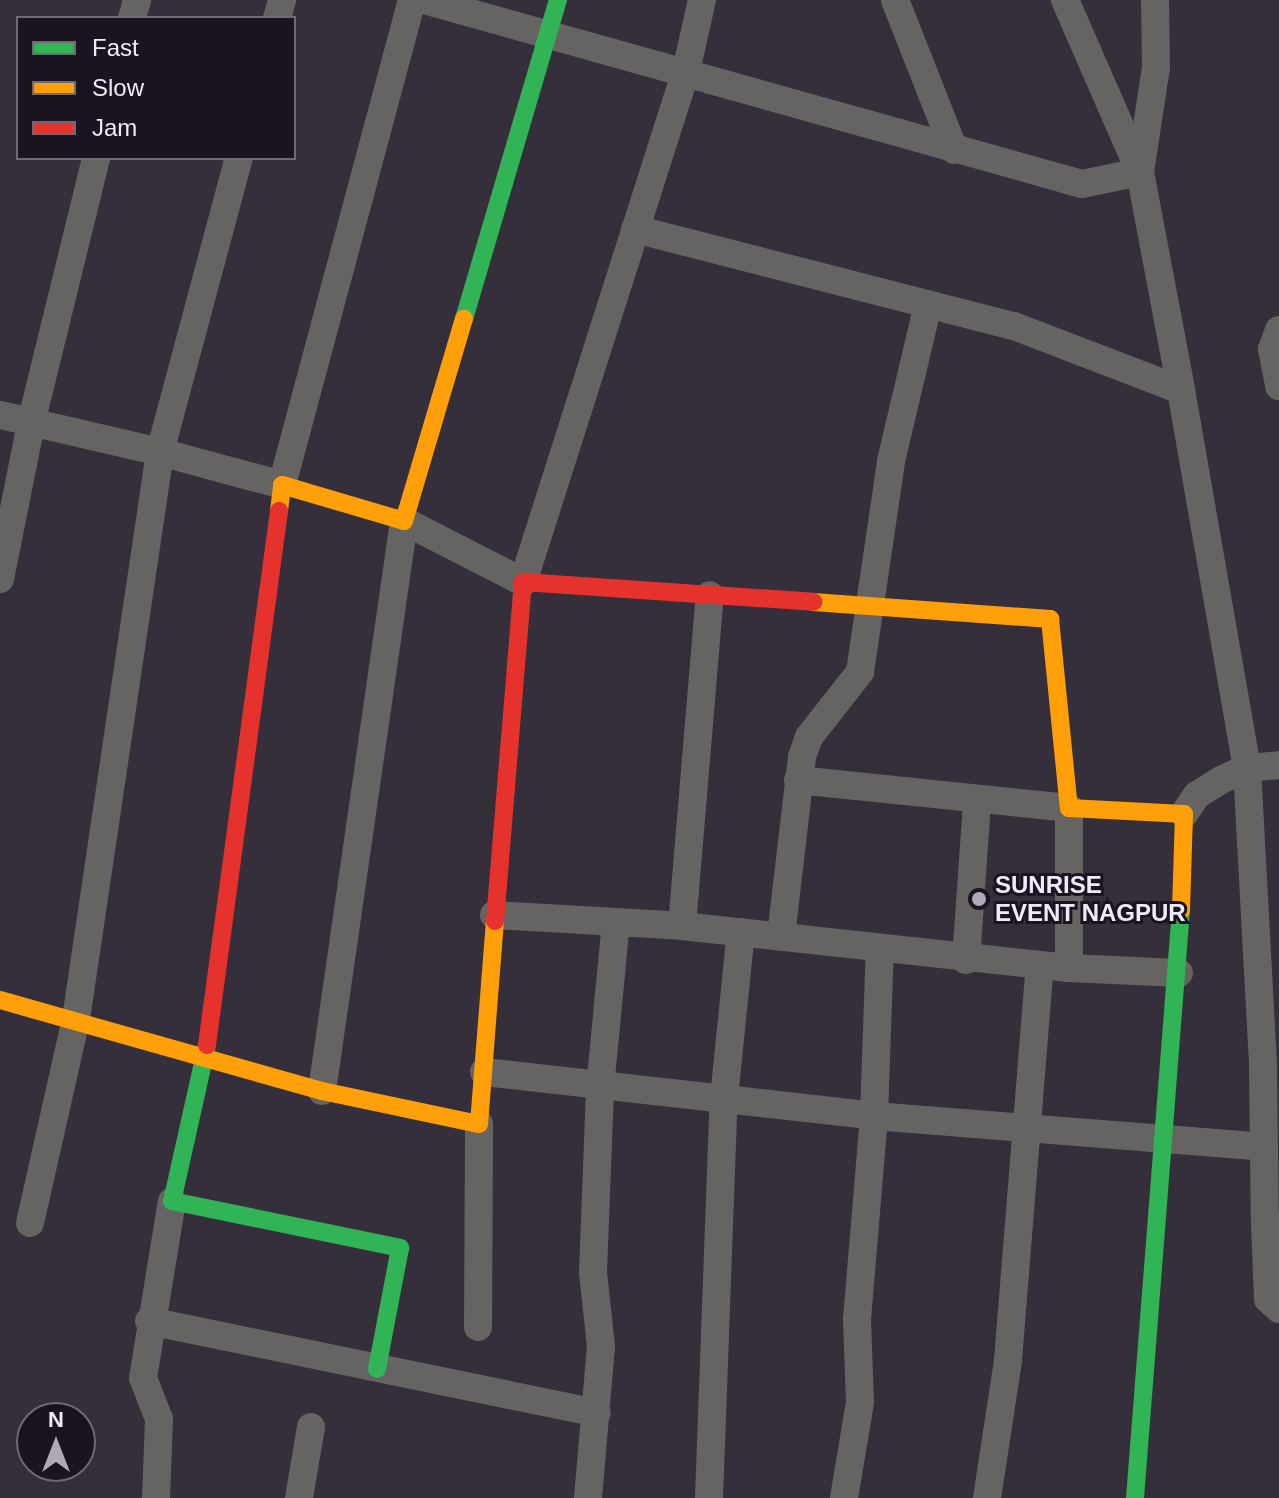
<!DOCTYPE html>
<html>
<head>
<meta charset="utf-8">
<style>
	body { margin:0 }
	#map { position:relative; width:1279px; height:1498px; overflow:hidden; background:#352f3b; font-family:Helvetica,sans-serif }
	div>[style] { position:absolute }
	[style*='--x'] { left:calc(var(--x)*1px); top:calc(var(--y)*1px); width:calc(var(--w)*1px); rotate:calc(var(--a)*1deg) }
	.street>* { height:28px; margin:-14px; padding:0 14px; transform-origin:14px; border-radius:14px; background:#666463 }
	.fast>* { height:18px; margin:-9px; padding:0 9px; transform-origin:9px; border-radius:9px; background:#30b455 }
	.slow>* { height:18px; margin:-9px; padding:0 9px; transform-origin:9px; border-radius:9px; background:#ff9f0a }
	.jam>* { height:18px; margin:-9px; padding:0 9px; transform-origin:9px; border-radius:9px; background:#e5322d }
	.dots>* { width:22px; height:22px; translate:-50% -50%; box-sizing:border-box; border:4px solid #19141f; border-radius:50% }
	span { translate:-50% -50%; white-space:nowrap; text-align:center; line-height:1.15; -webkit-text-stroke:6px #19141f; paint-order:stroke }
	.poi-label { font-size:24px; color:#f0e9f9; font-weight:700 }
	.left { translate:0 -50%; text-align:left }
	.legend { position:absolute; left:16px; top:16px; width:280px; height:144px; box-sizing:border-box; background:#19141f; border:2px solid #6f6976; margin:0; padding:10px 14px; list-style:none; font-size:24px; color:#f0e9f9 }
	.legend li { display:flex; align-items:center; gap:16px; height:40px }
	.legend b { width:40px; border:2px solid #6f6976 }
	.north { position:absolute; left:16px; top:1402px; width:80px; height:80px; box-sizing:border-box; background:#19141f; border:2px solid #6f6976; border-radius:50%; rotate:0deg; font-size:22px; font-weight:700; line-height:32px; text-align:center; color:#f0e9f9 }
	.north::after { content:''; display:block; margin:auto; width:28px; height:36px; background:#afa8b6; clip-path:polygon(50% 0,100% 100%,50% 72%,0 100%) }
</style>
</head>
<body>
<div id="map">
	<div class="street">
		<div style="--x:424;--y:0;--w:683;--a:15.62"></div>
		<div style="--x:1082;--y:184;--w:59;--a:-11.7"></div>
		<div style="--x:1140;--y:172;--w:105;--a:-81.3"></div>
		<div style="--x:1156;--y:68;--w:68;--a:-90.8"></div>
		<div style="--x:895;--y:0;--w:161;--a:68.5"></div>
		<div style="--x:1065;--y:0;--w:188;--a:66.4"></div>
		<div style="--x:1140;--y:172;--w:222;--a:79.3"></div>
		<div style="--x:132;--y:18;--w:19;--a:-74"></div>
		<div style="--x:277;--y:18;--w:19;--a:-74"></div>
		<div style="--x:635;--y:229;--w:391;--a:14.4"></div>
		<div style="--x:1014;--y:326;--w:179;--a:21"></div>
		<div style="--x:1181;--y:390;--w:384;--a:80.1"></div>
		<div style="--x:1247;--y:768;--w:299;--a:86.9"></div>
		<div style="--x:1263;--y:1067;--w:157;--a:89.3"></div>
		<div style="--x:1265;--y:1224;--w:14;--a:4"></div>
		<div style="--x:1279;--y:330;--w:20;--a:110"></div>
		<div style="--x:1272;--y:349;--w:38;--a:79"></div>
		<div style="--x:0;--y:415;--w:164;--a:13"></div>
		<div style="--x:160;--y:452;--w:304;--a:-75"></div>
		<div style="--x:0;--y:579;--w:163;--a:-78.7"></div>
		<div style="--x:32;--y:419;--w:269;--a:-76.2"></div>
		<div style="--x:798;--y:780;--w:272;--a:5.9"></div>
		<div style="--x:1069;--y:808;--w:160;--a:90"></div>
		<div style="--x:1184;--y:814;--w:23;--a:-56"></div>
		<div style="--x:1197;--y:795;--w:28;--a:-32"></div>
		<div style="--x:1221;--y:780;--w:29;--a:-25"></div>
		<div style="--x:1247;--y:768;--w:32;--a:-5"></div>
		<div style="--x:494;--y:915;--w:188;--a:3.3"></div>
		<div style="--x:682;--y:926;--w:389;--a:6.2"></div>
		<div style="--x:1069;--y:968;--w:110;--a:2.6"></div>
		<div style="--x:682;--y:926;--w:332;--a:-85.2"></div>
		<div style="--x:781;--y:936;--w:180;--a:-83.3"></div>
		<div style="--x:802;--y:757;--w:21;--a:-71"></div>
		<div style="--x:809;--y:737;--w:83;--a:-51.9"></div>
		<div style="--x:860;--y:672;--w:213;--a:-81.6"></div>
		<div style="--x:891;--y:461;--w:161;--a:-76.7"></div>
		<div style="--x:966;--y:960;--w:159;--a:-86"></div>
		<div style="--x:484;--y:1072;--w:392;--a:6.4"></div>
		<div style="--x:874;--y:1116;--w:168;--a:-88"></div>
		<div style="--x:322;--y:1091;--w:576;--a:-81.81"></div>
		<div style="--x:404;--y:521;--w:134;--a:27.1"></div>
		<div style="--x:523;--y:582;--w:536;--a:-72.31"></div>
		<div style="--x:686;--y:71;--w:73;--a:-77.3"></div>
		<div style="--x:30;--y:1223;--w:209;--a:-77.3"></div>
		<div style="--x:76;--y:1019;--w:573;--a:-81.57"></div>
		<div style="--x:160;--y:452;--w:126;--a:15.1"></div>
		<div style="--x:282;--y:485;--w:502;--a:-75"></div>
		<div style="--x:1265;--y:1224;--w:75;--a:87.7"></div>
		<div style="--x:1268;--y:1299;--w:15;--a:42"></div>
		<div style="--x:149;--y:1321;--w:457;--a:11.6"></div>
		<div style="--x:478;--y:1327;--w:203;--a:-89.7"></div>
		<div style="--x:156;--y:1498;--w:79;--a:-87.8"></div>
		<div style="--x:159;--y:1419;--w:44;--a:-111.3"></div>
		<div style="--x:143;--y:1378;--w:179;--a:-80.7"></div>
		<div style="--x:299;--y:1498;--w:72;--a:-80.4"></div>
		<div style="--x:588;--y:1498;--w:152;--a:-85.1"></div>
		<div style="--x:601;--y:1347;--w:75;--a:-96.1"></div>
		<div style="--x:593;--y:1272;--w:184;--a:-87.8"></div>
		<div style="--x:600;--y:1088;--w:166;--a:-84.5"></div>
		<div style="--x:709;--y:1498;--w:400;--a:-87.9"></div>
		<div style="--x:724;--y:1098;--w:167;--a:-84.2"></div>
		<div style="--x:844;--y:1498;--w:97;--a:-80.5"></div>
		<div style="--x:860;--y:1402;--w:83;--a:-92.1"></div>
		<div style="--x:857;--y:1319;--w:204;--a:-85.2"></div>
		<div style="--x:874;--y:1116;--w:391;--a:4.5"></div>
		<div style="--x:987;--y:1498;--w:140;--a:-81.3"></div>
		<div style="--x:1008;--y:1360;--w:395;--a:-85.4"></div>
	</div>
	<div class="fast">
		<div style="--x:464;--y:319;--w:333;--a:-73.6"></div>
		<div style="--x:207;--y:1045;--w:160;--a:102.6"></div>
		<div style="--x:172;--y:1201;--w:233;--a:11.6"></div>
		<div style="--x:400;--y:1248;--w:123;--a:100.8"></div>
		<div style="--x:1135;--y:1498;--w:590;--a:-85.53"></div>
	</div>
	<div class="slow">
		<div style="--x:279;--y:511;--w:26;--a:-83"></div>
		<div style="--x:282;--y:485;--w:127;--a:16.4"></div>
		<div style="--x:404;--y:521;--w:211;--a:-73.5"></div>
		<div style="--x:813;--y:602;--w:238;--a:4.1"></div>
		<div style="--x:1050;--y:619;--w:190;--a:84.3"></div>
		<div style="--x:1069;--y:808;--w:115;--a:3"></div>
		<div style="--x:1184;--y:814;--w:96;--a:91.8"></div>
		<div style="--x:0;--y:1000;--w:335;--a:15.8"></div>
		<div style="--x:322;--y:1091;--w:160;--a:11.9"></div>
		<div style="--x:479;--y:1124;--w:204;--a:-85.5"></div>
	</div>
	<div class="jam">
		<div style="--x:495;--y:921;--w:340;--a:-85.3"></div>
		<div style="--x:523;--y:582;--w:291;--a:3.9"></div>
		<div style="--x:207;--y:1045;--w:539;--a:-82.32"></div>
	</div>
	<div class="dots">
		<div style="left:979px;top:899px;background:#afa8b6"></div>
	</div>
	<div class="poi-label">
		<span class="left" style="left:995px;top:899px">SUNRISE<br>EVENT NAGPUR</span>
	</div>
	<ul class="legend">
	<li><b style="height:10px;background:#30b455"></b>Fast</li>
	<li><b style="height:10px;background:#ff9f0a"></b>Slow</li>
	<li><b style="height:10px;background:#e5322d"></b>Jam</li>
	</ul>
	<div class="north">N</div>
</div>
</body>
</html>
